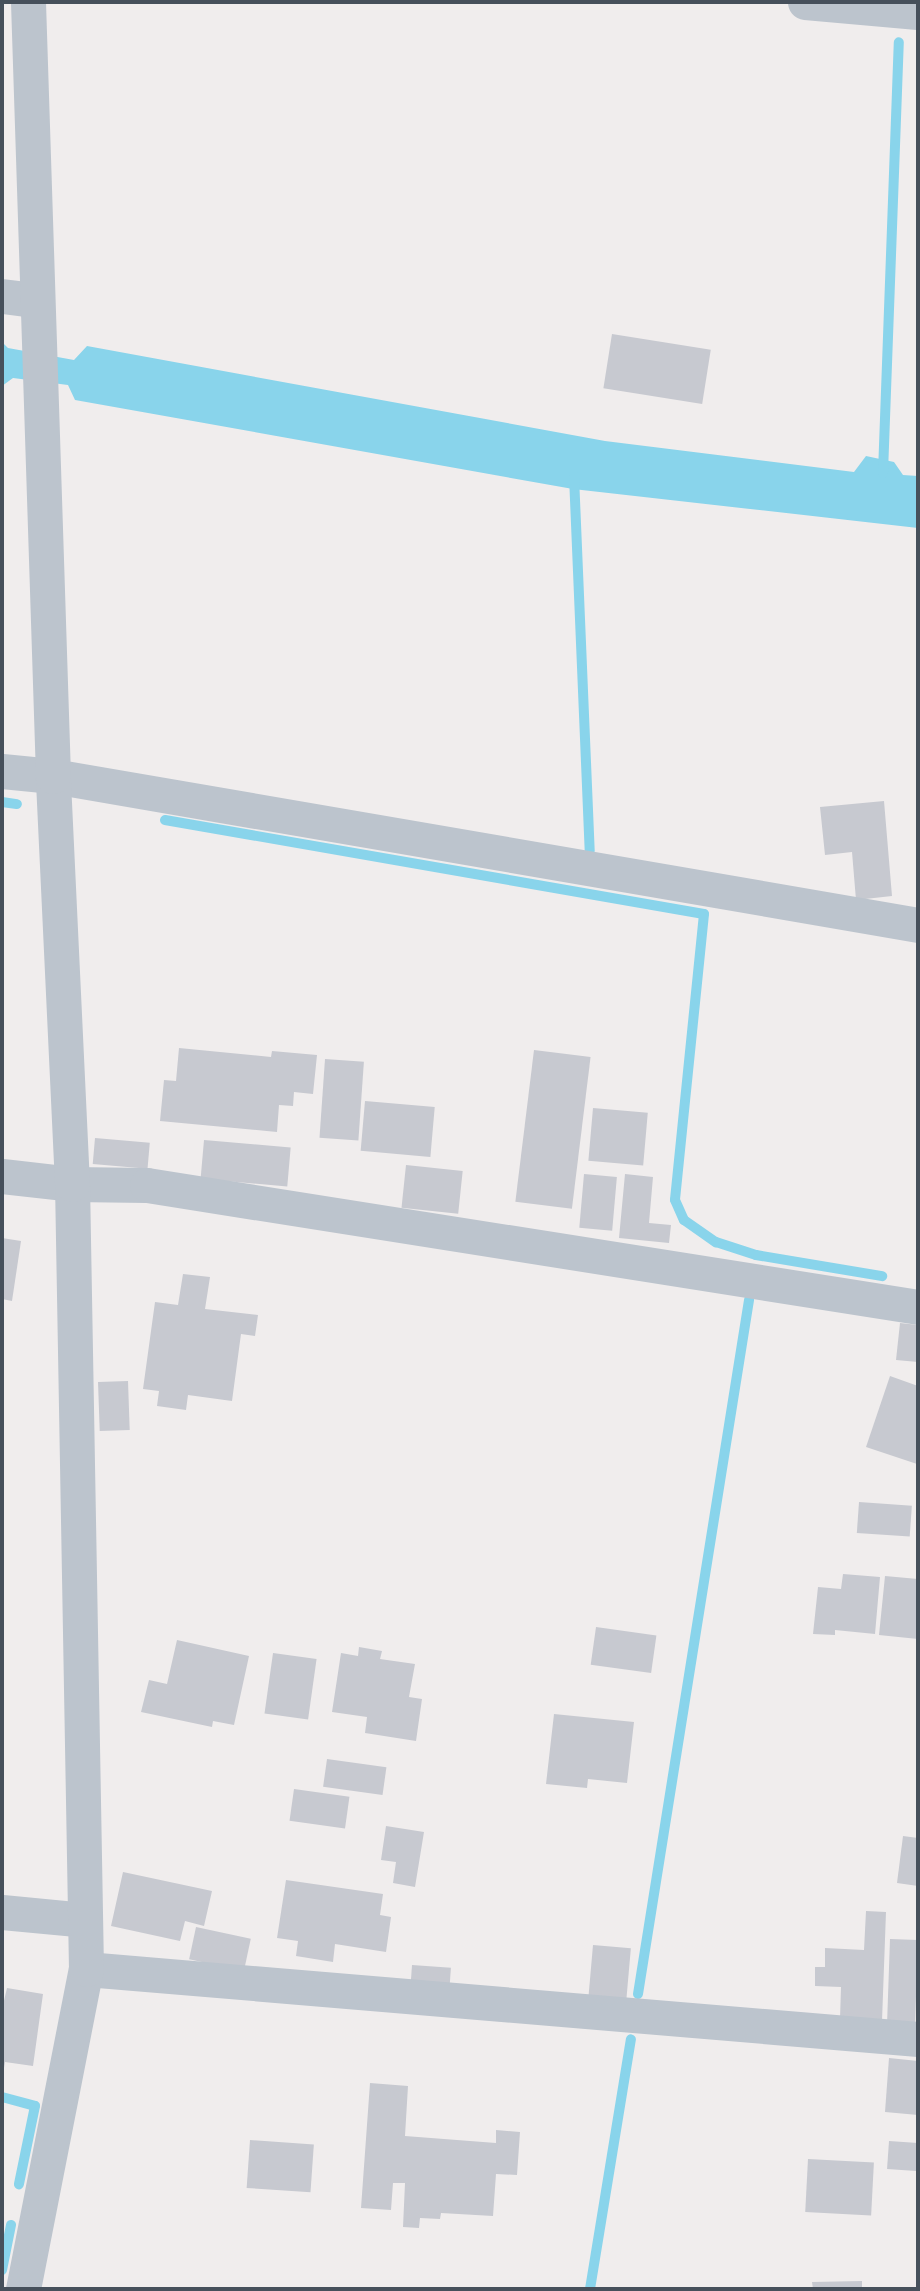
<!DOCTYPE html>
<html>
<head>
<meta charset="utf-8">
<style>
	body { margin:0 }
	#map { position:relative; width:920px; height:2291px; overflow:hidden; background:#f0eded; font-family:Lato,sans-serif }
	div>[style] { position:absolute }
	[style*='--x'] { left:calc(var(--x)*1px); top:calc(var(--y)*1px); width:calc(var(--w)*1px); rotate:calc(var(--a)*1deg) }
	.water>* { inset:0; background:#89d4eb }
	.stream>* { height:10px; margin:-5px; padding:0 5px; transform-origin:5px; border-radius:5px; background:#89d4eb }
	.building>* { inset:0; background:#c7c9d0; transform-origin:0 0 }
	.street>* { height:35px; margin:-17.5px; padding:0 17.5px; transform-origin:17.5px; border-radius:17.5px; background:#bcc4cd }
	span { translate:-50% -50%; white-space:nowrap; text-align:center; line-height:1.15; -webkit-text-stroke:5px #fff; paint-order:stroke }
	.frame { position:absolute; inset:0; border:4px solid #46505b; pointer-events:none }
</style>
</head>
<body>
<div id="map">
	<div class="water">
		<div style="clip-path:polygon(2px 342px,8px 348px,74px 360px,87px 346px,605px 441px,854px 472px,866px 456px,894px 462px,903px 475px,918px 476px,918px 528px,573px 489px,75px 400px,68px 385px,13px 378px,2px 386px)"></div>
	</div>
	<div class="stream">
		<div style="--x:883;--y:473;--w:431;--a:-87.9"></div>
		<div style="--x:574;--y:476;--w:375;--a:87.6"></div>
		<div style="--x:2;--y:802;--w:15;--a:8"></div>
		<div style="--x:165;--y:820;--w:547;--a:9.89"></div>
		<div style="--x:704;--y:914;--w:287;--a:95.8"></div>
		<div style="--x:675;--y:1200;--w:22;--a:66"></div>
		<div style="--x:684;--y:1220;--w:39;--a:35"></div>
		<div style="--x:716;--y:1242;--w:42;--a:18"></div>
		<div style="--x:756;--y:1255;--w:128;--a:9.5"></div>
		<div style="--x:638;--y:1994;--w:703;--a:-80.91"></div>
		<div style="--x:2;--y:2097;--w:34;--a:15"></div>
		<div style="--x:35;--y:2106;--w:80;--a:101.6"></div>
		<div style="--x:2;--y:2270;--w:46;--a:-78.7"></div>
		<div style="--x:590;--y:2289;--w:253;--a:-80.7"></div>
	</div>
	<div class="building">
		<div style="left:612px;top:334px;width:100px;height:55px;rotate:9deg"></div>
		<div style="clip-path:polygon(884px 801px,892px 896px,856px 900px,852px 852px,825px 855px,820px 807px)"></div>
		<div style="clip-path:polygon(179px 1048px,271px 1057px,272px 1051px,317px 1055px,313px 1094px,294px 1092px,293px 1106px,279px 1105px,277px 1132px,160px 1121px,164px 1080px,176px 1081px)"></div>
		<div style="left:534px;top:1050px;width:57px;height:153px;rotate:7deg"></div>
		<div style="left:325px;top:1059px;width:39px;height:79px;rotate:4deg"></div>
		<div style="left:365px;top:1101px;width:70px;height:50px;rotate:5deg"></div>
		<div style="left:593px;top:1108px;width:55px;height:53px;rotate:5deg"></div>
		<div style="left:95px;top:1138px;width:55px;height:26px;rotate:5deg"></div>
		<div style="left:204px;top:1140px;width:87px;height:39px;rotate:5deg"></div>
		<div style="left:406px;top:1165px;width:57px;height:43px;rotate:6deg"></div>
		<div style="left:584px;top:1174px;width:33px;height:54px;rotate:5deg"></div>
		<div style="clip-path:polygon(625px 1174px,653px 1177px,649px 1223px,671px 1225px,669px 1243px,619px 1238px)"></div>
		<div style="clip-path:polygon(2px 1238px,21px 1241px,12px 1301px,2px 1299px)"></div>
		<div style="clip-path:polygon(183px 1274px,210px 1277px,205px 1309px,258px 1315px,255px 1336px,241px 1334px,232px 1401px,188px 1395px,186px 1410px,157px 1406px,159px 1391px,143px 1389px,155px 1302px,178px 1305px)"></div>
		<div style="clip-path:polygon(900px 1323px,918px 1325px,918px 1362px,896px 1360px)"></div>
		<div style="clip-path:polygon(890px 1376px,918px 1386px,917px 1464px,866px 1447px)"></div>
		<div style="left:128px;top:1381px;width:49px;height:30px;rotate:88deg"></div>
		<div style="left:859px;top:1502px;width:53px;height:31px;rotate:4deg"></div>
		<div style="clip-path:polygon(843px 1574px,880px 1577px,875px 1634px,835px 1630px,835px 1635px,813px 1634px,818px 1587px,841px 1589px)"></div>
		<div style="clip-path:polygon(885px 1576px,918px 1579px,918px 1639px,879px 1635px)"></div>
		<div style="left:596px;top:1627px;width:61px;height:38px;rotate:8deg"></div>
		<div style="clip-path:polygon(177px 1640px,249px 1656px,234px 1725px,213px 1721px,212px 1727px,141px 1712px,149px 1680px,167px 1684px)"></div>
		<div style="clip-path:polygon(359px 1647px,382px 1651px,380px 1659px,415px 1664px,409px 1697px,422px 1699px,416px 1741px,365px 1733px,367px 1717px,332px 1712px,341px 1653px,358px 1656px)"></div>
		<div style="left:273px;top:1653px;width:44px;height:61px;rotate:8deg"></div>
		<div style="clip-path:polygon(554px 1714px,634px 1722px,627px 1783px,588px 1779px,587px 1788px,546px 1784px)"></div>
		<div style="left:327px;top:1759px;width:60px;height:28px;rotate:8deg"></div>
		<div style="left:294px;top:1789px;width:56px;height:32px;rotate:8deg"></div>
		<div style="clip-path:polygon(386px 1826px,424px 1832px,415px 1887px,393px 1883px,396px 1862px,381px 1860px)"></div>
		<div style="clip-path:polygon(903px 1836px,918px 1838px,918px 1886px,897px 1883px)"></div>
		<div style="clip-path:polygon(123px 1872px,212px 1891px,204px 1926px,185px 1921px,180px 1941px,111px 1926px)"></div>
		<div style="clip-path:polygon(286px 1880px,383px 1894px,380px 1915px,391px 1917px,386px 1952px,335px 1944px,333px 1962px,296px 1956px,298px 1941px,277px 1938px)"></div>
		<div style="clip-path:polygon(866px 1911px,886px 1912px,882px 2021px,840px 2019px,841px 1987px,815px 1986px,815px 1967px,825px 1967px,825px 1948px,864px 1950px)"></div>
		<div style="left:196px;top:1927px;width:56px;height:33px;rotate:12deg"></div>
		<div style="left:890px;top:1939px;width:28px;height:89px;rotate:2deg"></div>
		<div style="left:593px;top:1945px;width:38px;height:58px;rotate:5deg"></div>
		<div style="left:412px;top:1965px;width:39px;height:24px;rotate:4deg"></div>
		<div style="clip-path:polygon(7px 1988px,43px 1994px,33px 2066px,5px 2062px,3px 2074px,2px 2009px)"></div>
		<div style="clip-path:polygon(889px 2058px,918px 2061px,918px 2115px,885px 2112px)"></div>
		<div style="clip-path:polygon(370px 2083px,408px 2086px,405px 2136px,496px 2143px,496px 2130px,520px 2132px,517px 2175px,496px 2174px,493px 2216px,441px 2213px,440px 2219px,420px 2218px,419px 2228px,403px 2227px,405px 2183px,393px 2183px,391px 2210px,361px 2208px)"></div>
		<div style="left:250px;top:2140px;width:64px;height:48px;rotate:4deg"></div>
		<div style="left:889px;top:2141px;width:29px;height:28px;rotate:4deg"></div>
		<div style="left:808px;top:2159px;width:66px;height:53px;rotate:3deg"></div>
		<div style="clip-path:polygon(862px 2281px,862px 2289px,813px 2289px,812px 2282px)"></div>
	</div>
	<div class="street">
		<div style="--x:805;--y:2;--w:113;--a:5.1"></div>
		<div style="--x:2;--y:296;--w:35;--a:7"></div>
		<div style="--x:2;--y:771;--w:51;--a:5.6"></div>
		<div style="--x:53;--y:776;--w:878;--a:9.77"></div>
		<div style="--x:2;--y:1176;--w:70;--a:6.5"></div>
		<div style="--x:72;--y:1184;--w:75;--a:0.8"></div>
		<div style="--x:147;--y:1185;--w:781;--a:8.99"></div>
		<div style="--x:2;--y:1912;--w:83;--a:5.5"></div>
		<div style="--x:86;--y:1969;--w:835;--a:4.81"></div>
		<div style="--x:23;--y:2289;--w:326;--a:-78.9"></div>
		<div style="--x:86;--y:1969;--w:785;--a:-91.02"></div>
		<div style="--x:72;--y:1184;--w:408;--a:-92.7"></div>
		<div style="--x:53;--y:776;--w:774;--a:-91.85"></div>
	</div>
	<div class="frame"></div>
</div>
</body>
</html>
